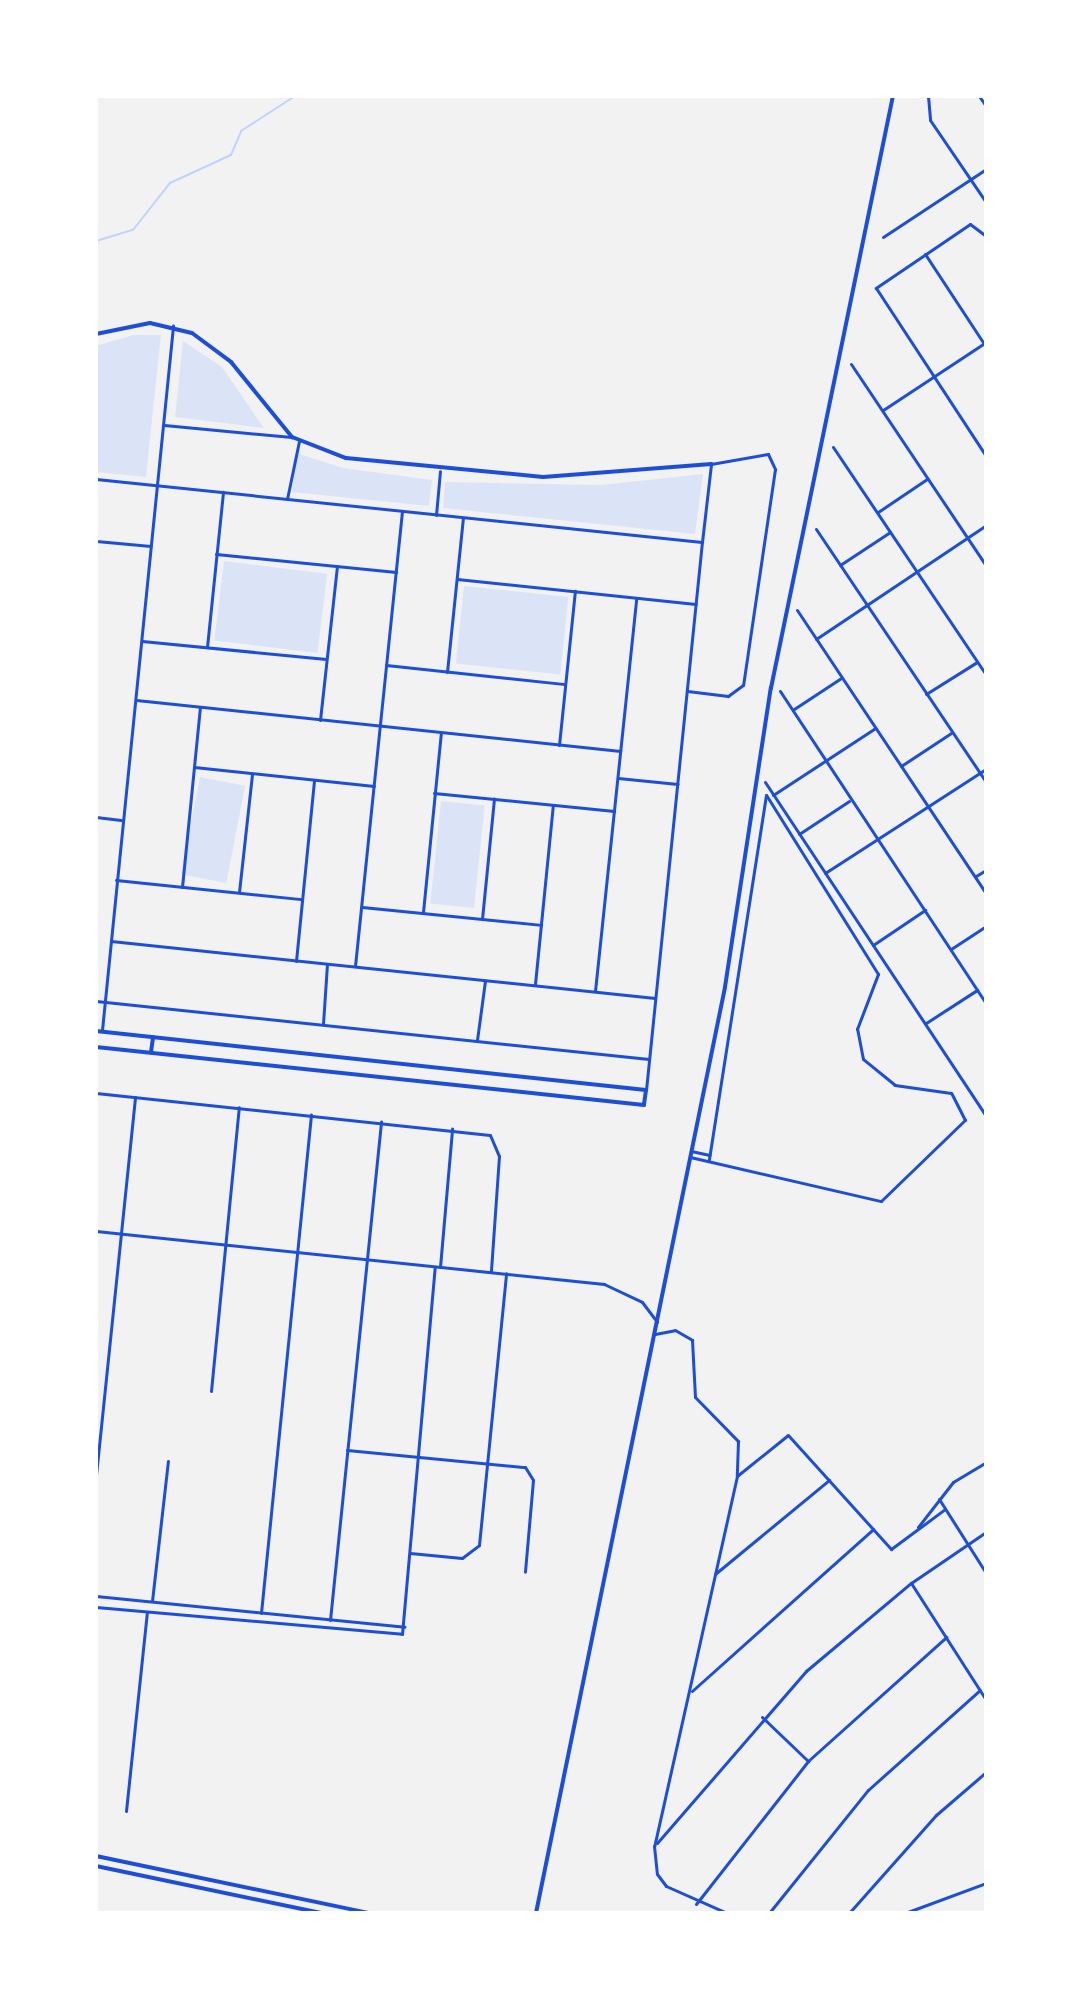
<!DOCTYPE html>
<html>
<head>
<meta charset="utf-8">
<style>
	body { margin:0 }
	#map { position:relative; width:1082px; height:2009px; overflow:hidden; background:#f2f2f2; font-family:Montserrat,sans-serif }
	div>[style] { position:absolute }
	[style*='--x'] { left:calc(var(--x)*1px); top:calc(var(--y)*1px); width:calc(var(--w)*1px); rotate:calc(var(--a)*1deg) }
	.green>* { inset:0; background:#dbe4f7; transform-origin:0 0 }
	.stream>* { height:2px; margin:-1px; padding:0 1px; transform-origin:1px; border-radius:1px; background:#bfd3fe }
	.minor>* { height:3px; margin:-1.5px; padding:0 1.5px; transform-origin:1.5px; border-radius:1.5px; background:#1d4ed8 }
	.tertiary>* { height:4px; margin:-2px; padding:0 2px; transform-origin:2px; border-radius:2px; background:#1d4ed8 }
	span { translate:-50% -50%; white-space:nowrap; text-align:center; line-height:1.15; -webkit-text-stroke:7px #fff; paint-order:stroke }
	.frame { position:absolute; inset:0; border:98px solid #fff; pointer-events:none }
</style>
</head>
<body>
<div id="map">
	<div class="green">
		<div style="clip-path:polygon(133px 335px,161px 335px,146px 477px,96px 472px,96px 346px)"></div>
		<div style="clip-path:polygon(183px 341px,222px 367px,264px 428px,175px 417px)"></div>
		<div style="clip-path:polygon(296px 453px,343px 468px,432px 480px,429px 506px,292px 492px)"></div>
		<div style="clip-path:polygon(703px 474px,695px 534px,443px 508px,445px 482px,601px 485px)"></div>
		<div style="left:224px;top:561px;width:104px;height:80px;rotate:7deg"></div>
		<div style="left:464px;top:586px;width:105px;height:78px;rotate:6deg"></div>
		<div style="left:200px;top:777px;width:46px;height:99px;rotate:11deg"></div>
		<div style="left:441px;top:801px;width:44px;height:103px;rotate:6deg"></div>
	</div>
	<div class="stream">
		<div style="--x:96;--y:241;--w:39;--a:-17"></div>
		<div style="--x:133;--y:230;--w:60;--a:-51.8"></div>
		<div style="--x:170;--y:183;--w:67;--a:-24.7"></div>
		<div style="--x:231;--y:155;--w:26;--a:-67"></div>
		<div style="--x:241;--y:131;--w:64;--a:-32.9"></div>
	</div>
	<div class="minor">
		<div style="--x:928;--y:96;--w:24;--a:85"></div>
		<div style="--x:930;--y:120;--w:99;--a:55.7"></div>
		<div style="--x:979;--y:96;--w:12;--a:55"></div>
		<div style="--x:986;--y:236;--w:20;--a:-143"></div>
		<div style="--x:970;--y:224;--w:114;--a:145.8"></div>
		<div style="--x:876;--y:288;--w:201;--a:56.8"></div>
		<div style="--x:883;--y:237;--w:123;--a:-33.4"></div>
		<div style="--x:925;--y:254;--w:111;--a:56.7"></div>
		<div style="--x:851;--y:364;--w:243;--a:56.2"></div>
		<div style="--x:883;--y:410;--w:123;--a:-33.4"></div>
		<div style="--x:164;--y:425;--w:128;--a:5.4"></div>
		<div style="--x:833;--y:447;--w:275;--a:56.1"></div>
		<div style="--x:96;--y:479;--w:609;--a:5.94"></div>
		<div style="--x:287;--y:499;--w:59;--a:-78.3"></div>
		<div style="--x:878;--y:512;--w:59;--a:-34"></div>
		<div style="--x:436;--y:515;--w:44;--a:-84.8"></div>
		<div style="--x:816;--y:529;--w:305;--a:56.1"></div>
		<div style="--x:96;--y:541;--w:55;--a:5.2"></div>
		<div style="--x:216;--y:554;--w:181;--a:5.7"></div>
		<div style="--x:840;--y:565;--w:60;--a:-33.4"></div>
		<div style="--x:457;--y:579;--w:240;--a:6"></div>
		<div style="--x:797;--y:610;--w:340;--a:56.3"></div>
		<div style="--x:816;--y:639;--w:205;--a:-33.8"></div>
		<div style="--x:142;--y:641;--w:185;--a:5.6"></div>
		<div style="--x:207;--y:647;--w:156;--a:-84.1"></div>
		<div style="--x:386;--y:665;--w:180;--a:6.1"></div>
		<div style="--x:447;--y:672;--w:155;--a:-84.1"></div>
		<div style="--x:780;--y:691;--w:374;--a:56.6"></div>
		<div style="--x:926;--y:694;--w:60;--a:-32.1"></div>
		<div style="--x:136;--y:700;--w:487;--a:6"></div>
		<div style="--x:794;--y:709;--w:56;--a:-33.4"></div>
		<div style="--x:320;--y:720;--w:155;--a:-83.7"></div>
		<div style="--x:559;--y:745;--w:155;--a:-84.1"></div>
		<div style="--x:901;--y:766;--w:60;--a:-33.4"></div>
		<div style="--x:194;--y:767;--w:181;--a:6"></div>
		<div style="--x:618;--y:778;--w:60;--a:5.7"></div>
		<div style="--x:765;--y:782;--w:400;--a:56.5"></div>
		<div style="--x:434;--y:793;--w:181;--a:5.7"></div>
		<div style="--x:773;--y:795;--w:121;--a:-33.2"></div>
		<div style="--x:96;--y:817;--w:25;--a:7"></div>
		<div style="--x:799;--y:834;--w:60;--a:-33.4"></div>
		<div style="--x:825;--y:873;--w:192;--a:-32.9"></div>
		<div style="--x:976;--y:876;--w:12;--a:-31"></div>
		<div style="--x:116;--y:880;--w:186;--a:5.9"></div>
		<div style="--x:182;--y:887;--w:180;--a:-84.3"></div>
		<div style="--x:239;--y:892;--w:119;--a:-83.7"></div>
		<div style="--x:362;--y:907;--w:180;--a:5.7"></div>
		<div style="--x:423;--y:912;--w:180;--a:-84.3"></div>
		<div style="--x:482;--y:919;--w:121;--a:-84.3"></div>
		<div style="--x:111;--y:941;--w:547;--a:5.98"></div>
		<div style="--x:873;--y:945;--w:63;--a:-33.9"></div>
		<div style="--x:951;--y:949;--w:42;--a:-33.3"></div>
		<div style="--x:296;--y:961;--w:182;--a:-84.3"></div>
		<div style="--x:355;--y:966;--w:456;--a:-84.1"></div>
		<div style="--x:535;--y:984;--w:180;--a:-84.3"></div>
		<div style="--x:595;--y:991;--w:395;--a:-84"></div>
		<div style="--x:96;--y:1001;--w:556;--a:5.99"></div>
		<div style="--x:926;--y:1023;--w:61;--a:-32.9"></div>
		<div style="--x:323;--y:1024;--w:60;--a:-86.2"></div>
		<div style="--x:102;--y:1030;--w:708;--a:-84.24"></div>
		<div style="--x:477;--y:1040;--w:60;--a:-82.3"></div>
		<div style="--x:646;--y:1090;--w:551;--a:-84.17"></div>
		<div style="--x:702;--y:542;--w:79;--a:-83.4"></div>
		<div style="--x:711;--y:464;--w:58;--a:-10"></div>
		<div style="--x:768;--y:454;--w:17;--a:65"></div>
		<div style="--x:775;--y:469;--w:218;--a:98.4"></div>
		<div style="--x:743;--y:685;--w:19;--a:144"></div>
		<div style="--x:728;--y:696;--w:41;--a:-173"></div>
		<div style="--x:96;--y:1093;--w:396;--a:6.1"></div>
		<div style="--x:490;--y:1135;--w:23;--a:67"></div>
		<div style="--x:499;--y:1156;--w:115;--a:94"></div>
		<div style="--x:691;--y:1151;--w:19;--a:12"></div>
		<div style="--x:690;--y:1157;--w:196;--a:13"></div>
		<div style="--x:881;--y:1201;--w:117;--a:-44"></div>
		<div style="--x:965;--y:1120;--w:30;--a:-117"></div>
		<div style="--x:951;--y:1093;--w:57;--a:-171.9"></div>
		<div style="--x:895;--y:1085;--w:41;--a:-140.9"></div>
		<div style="--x:863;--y:1059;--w:31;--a:-101"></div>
		<div style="--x:857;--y:1029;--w:59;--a:-69.1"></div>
		<div style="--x:878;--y:974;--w:211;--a:-122"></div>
		<div style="--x:766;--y:795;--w:370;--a:98.9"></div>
		<div style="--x:96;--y:1231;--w:511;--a:5.96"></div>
		<div style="--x:604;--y:1284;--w:42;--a:25.3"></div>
		<div style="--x:642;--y:1302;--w:25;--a:53"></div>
		<div style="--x:440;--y:1267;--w:139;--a:-85"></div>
		<div style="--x:655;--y:1334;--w:20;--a:-11"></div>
		<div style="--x:675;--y:1330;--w:20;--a:30"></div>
		<div style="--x:692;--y:1340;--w:57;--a:87"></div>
		<div style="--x:695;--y:1397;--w:62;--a:45.7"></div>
		<div style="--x:738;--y:1441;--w:35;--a:92"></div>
		<div style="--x:737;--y:1476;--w:379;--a:102.6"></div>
		<div style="--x:654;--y:1846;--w:28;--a:84"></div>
		<div style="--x:657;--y:1874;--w:15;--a:53"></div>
		<div style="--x:666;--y:1886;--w:67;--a:23.9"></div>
		<div style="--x:211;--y:1391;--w:285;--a:-84.4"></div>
		<div style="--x:347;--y:1450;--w:179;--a:5.5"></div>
		<div style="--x:525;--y:1467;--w:15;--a:58"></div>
		<div style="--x:533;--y:1480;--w:92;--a:95"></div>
		<div style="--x:96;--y:1475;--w:380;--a:-84.1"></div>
		<div style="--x:737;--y:1476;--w:65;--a:-38.8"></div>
		<div style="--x:788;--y:1435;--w:154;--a:47.9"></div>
		<div style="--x:891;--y:1549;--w:67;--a:-36.5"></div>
		<div style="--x:939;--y:1499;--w:88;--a:57.6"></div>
		<div style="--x:918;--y:1527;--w:57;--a:-52.1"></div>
		<div style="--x:953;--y:1482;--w:39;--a:-31"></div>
		<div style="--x:410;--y:1553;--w:52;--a:5.5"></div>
		<div style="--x:462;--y:1558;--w:21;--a:-37"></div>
		<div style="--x:479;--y:1545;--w:273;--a:-84.3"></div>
		<div style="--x:715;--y:1574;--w:148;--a:-39.5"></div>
		<div style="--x:911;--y:1583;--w:139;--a:57.3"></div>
		<div style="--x:96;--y:1596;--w:310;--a:5.7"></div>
		<div style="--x:152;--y:1601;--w:141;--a:-83.5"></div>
		<div style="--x:96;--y:1607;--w:307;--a:5"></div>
		<div style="--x:402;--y:1634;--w:368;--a:-84.9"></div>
		<div style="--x:261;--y:1613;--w:501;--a:-84.27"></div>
		<div style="--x:330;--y:1620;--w:501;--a:-84.15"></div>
		<div style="--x:692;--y:1691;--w:243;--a:-41.8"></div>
		<div style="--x:762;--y:1717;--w:64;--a:43.7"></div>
		<div style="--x:126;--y:1811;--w:200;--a:-84"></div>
		<div style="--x:657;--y:1843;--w:228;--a:-49.1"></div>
		<div style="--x:806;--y:1671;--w:137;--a:-40"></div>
		<div style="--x:911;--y:1583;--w:91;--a:-34.2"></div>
		<div style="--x:696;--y:1904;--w:182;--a:-51.9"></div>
		<div style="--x:808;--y:1761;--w:186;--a:-41.9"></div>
		<div style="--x:769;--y:1913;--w:158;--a:-51.2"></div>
		<div style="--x:868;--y:1790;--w:150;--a:-41.8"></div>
		<div style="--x:849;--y:1913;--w:131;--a:-48.4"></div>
		<div style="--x:936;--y:1815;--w:66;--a:-40.7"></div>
		<div style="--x:905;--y:1913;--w:86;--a:-20.3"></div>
	</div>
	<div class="tertiary">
		<div style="--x:96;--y:334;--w:55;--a:-11.5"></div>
		<div style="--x:150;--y:323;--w:43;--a:13.4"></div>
		<div style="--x:192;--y:333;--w:49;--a:36.6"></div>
		<div style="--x:231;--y:362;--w:97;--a:50.9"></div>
		<div style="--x:292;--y:437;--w:58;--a:21.3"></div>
		<div style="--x:346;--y:458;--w:198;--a:5.5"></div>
		<div style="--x:543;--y:477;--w:169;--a:-4.4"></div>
		<div style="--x:96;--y:1031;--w:553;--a:6.12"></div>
		<div style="--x:646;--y:1090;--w:15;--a:98"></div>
		<div style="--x:644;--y:1105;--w:551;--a:-173.96"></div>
		<div style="--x:151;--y:1052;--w:15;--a:-82"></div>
		<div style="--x:96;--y:1856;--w:278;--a:11.8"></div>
		<div style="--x:96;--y:1866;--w:230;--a:11.8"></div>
		<div style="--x:536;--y:1913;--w:945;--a:-78.46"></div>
		<div style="--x:725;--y:987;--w:303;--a:-81.3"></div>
		<div style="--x:771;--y:688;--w:604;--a:-78.36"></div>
	</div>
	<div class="frame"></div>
</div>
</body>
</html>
